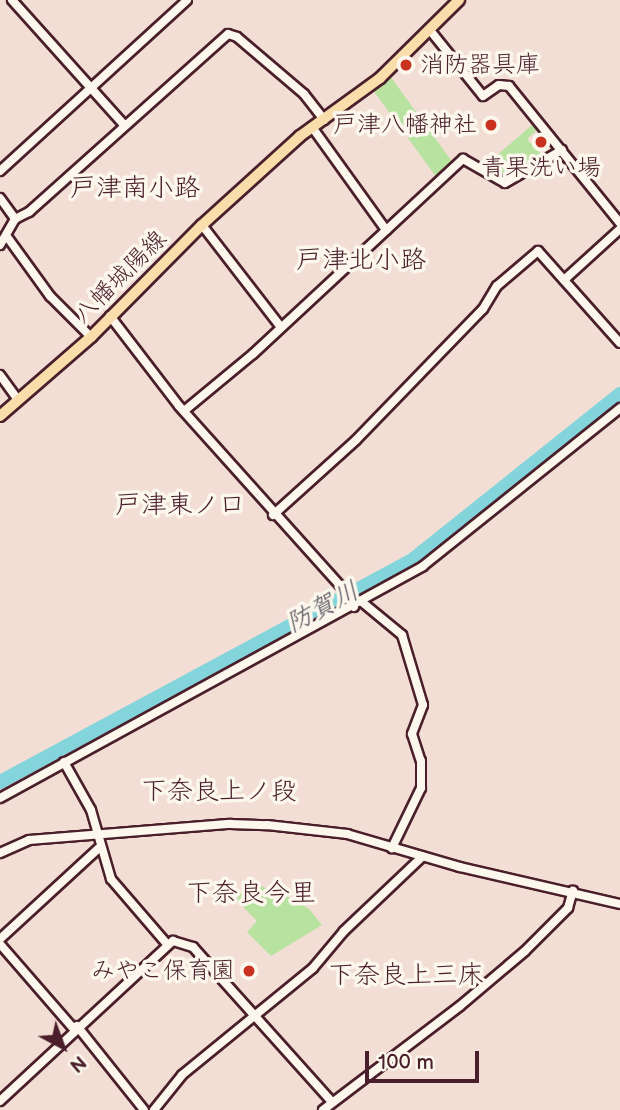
<!DOCTYPE html>
<html>
<head>
<meta charset="utf-8">
<style>
	body { margin:0 }
	#map { position:relative; width:620px; height:1110px; overflow:hidden; background:#f2ded4; font-family:"Balsamiq Sans","Klee One",sans-serif }
	div>[style] { position:absolute }
	[style*='--x'] { left:calc(var(--x)*1px); top:calc(var(--y)*1px); width:calc(var(--w)*1px); rotate:calc(var(--a)*1deg) }
	.green>* { inset:0; background:#b7e29f; transform-origin:0 0 }
	.river>* { height:14px; margin:-7px; padding:0 7px; transform-origin:7px; border-radius:7px; background:#83d5db }
	.roads { filter:drop-shadow(2px 0 #4a1f2b) drop-shadow(-2px 0 #4a1f2b) drop-shadow(0 2px #4a1f2b) drop-shadow(0 -2px #4a1f2b) }
	.minor>* { height:8px; margin:-4px; padding:0 4px; transform-origin:4px; border-radius:4px; background:#fbf7ec }
	.major>* { height:10px; margin:-5px; padding:0 5px; transform-origin:5px; border-radius:5px; background:#f9deab }
	.dots>* { width:19px; height:19px; translate:-50% -50%; box-sizing:border-box; border:4px solid #fbf7ec; border-radius:50% }
	span { translate:-50% -50%; white-space:nowrap; text-align:center; line-height:1.15; -webkit-text-stroke:7px #fbf7ec; paint-order:stroke }
	.poi-label { font-size:24px; color:#4a1f2b }
	.left { translate:0 -50%; text-align:left }
	.right { translate:-100% -50%; text-align:right }
	.street-label { font-size:24px; color:#4a1f2b }
	.neighbourhood-label { font-size:26px; color:#4a1f2b }
	.water-label { font-size:26px; color:#5b5660; font-style:italic }
	.north { position:absolute; left:28px; top:1012px; width:70px; height:70px; -webkit-text-stroke:5px #fbf7ec; paint-order:stroke; rotate:139deg; font-size:19px; font-weight:700; line-height:28px; text-align:center; color:#4a1f2b }
	.north::after { content:''; display:block; margin:auto; width:24px; height:32px; background:#4a1f2b; clip-path:polygon(50% 0,100% 100%,50% 72%,0 100%) }
	.scale { position:absolute; left:365px; top:1051px; width:114px; height:32px; box-sizing:border-box; border:4px solid #4a1f2b; border-top:0; padding-left:9px; font-size:21px; line-height:24px; white-space:nowrap; color:#4a1f2b; -webkit-text-stroke:5px #fbf7ec; paint-order:stroke }
</style>
</head>
<body>
<div id="map">
	<div class="green">
		<div style="left:390px;top:76px;width:109px;height:22px;rotate:54deg"></div>
		<div style="clip-path:polygon(532px 125px,537px 130px,527px 139px,543px 156px,506px 180px,482px 168px)"></div>
		<div style="clip-path:polygon(248px 882px,284px 894px,309px 909px,322px 925px,271px 956px,247px 932px,257px 921px,236px 900px)"></div>
	</div>
	<div class="river">
		<div style="--x:0;--y:782;--w:467;--a:-28.3"></div>
		<div style="--x:411;--y:561;--w:268;--a:-38.6"></div>
	</div>
	<div class="roads">
		<div class="minor">
			<div style="--x:12;--y:0;--w:169;--a:48.1"></div>
			<div style="--x:429;--y:29;--w:86;--a:51.1"></div>
			<div style="--x:483;--y:96;--w:19;--a:-35"></div>
			<div style="--x:499;--y:85;--w:10;--a:6"></div>
			<div style="--x:509;--y:86;--w:176;--a:51"></div>
			<div style="--x:312;--y:127;--w:127;--a:54.3"></div>
			<div style="--x:0;--y:171;--w:253;--a:-42.4"></div>
			<div style="--x:0;--y:198;--w:26;--a:54"></div>
			<div style="--x:202;--y:225;--w:128;--a:52.3"></div>
			<div style="--x:8;--y:238;--w:72;--a:54.1"></div>
			<div style="--x:50;--y:296;--w:58;--a:45"></div>
			<div style="--x:0;--y:245;--w:30;--a:-60"></div>
			<div style="--x:15;--y:219;--w:16;--a:-27"></div>
			<div style="--x:29;--y:212;--w:267;--a:-41.8"></div>
			<div style="--x:228;--y:34;--w:9;--a:18"></div>
			<div style="--x:237;--y:37;--w:88;--a:40.4"></div>
			<div style="--x:304;--y:94;--w:33;--a:52"></div>
			<div style="--x:564;--y:280;--w:76;--a:-42.3"></div>
			<div style="--x:110;--y:316;--w:113;--a:52.5"></div>
			<div style="--x:179;--y:406;--w:246;--a:48.1"></div>
			<div style="--x:343;--y:589;--w:21;--a:59"></div>
			<div style="--x:0;--y:375;--w:31;--a:54"></div>
			<div style="--x:184;--y:411;--w:89;--a:-39.6"></div>
			<div style="--x:253;--y:354;--w:287;--a:-42.9"></div>
			<div style="--x:463;--y:159;--w:48;--a:29.7"></div>
			<div style="--x:505;--y:183;--w:66;--a:-30.1"></div>
			<div style="--x:273;--y:515;--w:112;--a:-42.1"></div>
			<div style="--x:356;--y:440;--w:182;--a:-45.9"></div>
			<div style="--x:483;--y:309;--w:27;--a:-59"></div>
			<div style="--x:497;--y:286;--w:54;--a:-40.5"></div>
			<div style="--x:538;--y:251;--w:123;--a:48.3"></div>
			<div style="--x:362;--y:602;--w:52;--a:39.5"></div>
			<div style="--x:402;--y:635;--w:73;--a:73.3"></div>
			<div style="--x:423;--y:705;--w:31;--a:111"></div>
			<div style="--x:412;--y:734;--w:28;--a:72"></div>
			<div style="--x:421;--y:761;--w:27;--a:90"></div>
			<div style="--x:421;--y:788;--w:67;--a:115.8"></div>
			<div style="--x:64;--y:762;--w:55;--a:60.6"></div>
			<div style="--x:91;--y:810;--w:72;--a:73.8"></div>
			<div style="--x:111;--y:879;--w:86;--a:49.3"></div>
			<div style="--x:0;--y:798;--w:482;--a:-28.7"></div>
			<div style="--x:423;--y:566;--w:253;--a:-38.7"></div>
			<div style="--x:0;--y:853;--w:32;--a:-24"></div>
			<div style="--x:29;--y:840;--w:202;--a:-4.6"></div>
			<div style="--x:230;--y:824;--w:37;--a:2"></div>
			<div style="--x:267;--y:825;--w:81;--a:6.4"></div>
			<div style="--x:347;--y:834;--w:118;--a:16.3"></div>
			<div style="--x:460;--y:867;--w:164;--a:13"></div>
			<div style="--x:0;--y:939;--w:134;--a:-42.6"></div>
			<div style="--x:0;--y:944;--w:113;--a:49"></div>
			<div style="--x:77;--y:1026;--w:107;--a:51.4"></div>
			<div style="--x:0;--y:1101;--w:236;--a:-42.8"></div>
			<div style="--x:173;--y:941;--w:21;--a:17"></div>
			<div style="--x:193;--y:947;--w:208;--a:48.1"></div>
			<div style="--x:154;--y:1110;--w:45;--a:-51.3"></div>
			<div style="--x:182;--y:1075;--w:169;--a:-39.2"></div>
			<div style="--x:313;--y:968;--w:48;--a:-50"></div>
			<div style="--x:344;--y:931;--w:108;--a:-43.5"></div>
			<div style="--x:323;--y:1110;--w:172;--a:-37.2"></div>
			<div style="--x:460;--y:1006;--w:85;--a:-40.2"></div>
			<div style="--x:525;--y:951;--w:61;--a:-45"></div>
			<div style="--x:568;--y:908;--w:18;--a:-74"></div>
		</div>
		<div class="major">
			<div style="--x:0;--y:416;--w:121;--a:-41"></div>
			<div style="--x:91;--y:337;--w:158;--a:-45.3"></div>
			<div style="--x:202;--y:225;--w:132;--a:-42.2"></div>
			<div style="--x:300;--y:136;--w:99;--a:-35.9"></div>
			<div style="--x:380;--y:78;--w:111;--a:-44.6"></div>
		</div>
	</div>
	<div class="dots">
		<div style="left:406px;top:65px;background:#c8321e"></div>
		<div style="left:491px;top:125px;background:#c8321e"></div>
		<div style="left:541px;top:142px;background:#c8321e"></div>
		<div style="left:249px;top:971px;background:#c8321e"></div>
	</div>
	<div class="poi-label">
		<span class="left" style="left:420px;top:65px">消防器具庫</span>
		<span class="right" style="left:477px;top:125px">戸津八幡神社</span>
		<span style="left:541px;top:168px">青果洗い場</span>
		<span class="right" style="left:235px;top:971px">みやこ保育園</span>
	</div>
	<div class="street-label">
		<span style="left:120px;top:277px;rotate:-45deg">八幡城陽線</span>
	</div>
	<div class="neighbourhood-label">
		<span style="left:135px;top:189px">戸津南小路</span>
		<span style="left:361px;top:261px">戸津北小路</span>
		<span style="left:180px;top:506px">戸津東ノ口</span>
		<span style="left:219px;top:792px">下奈良上ノ段</span>
		<span style="left:251px;top:894px">下奈良今里</span>
		<span style="left:406px;top:976px">下奈良上三床</span>
	</div>
	<div class="water-label">
		<span style="left:323px;top:608px;rotate:-28deg">防賀川</span>
	</div>
	<div class="north">N</div>
	<div class="scale">100 m</div>
</div>
</body>
</html>
